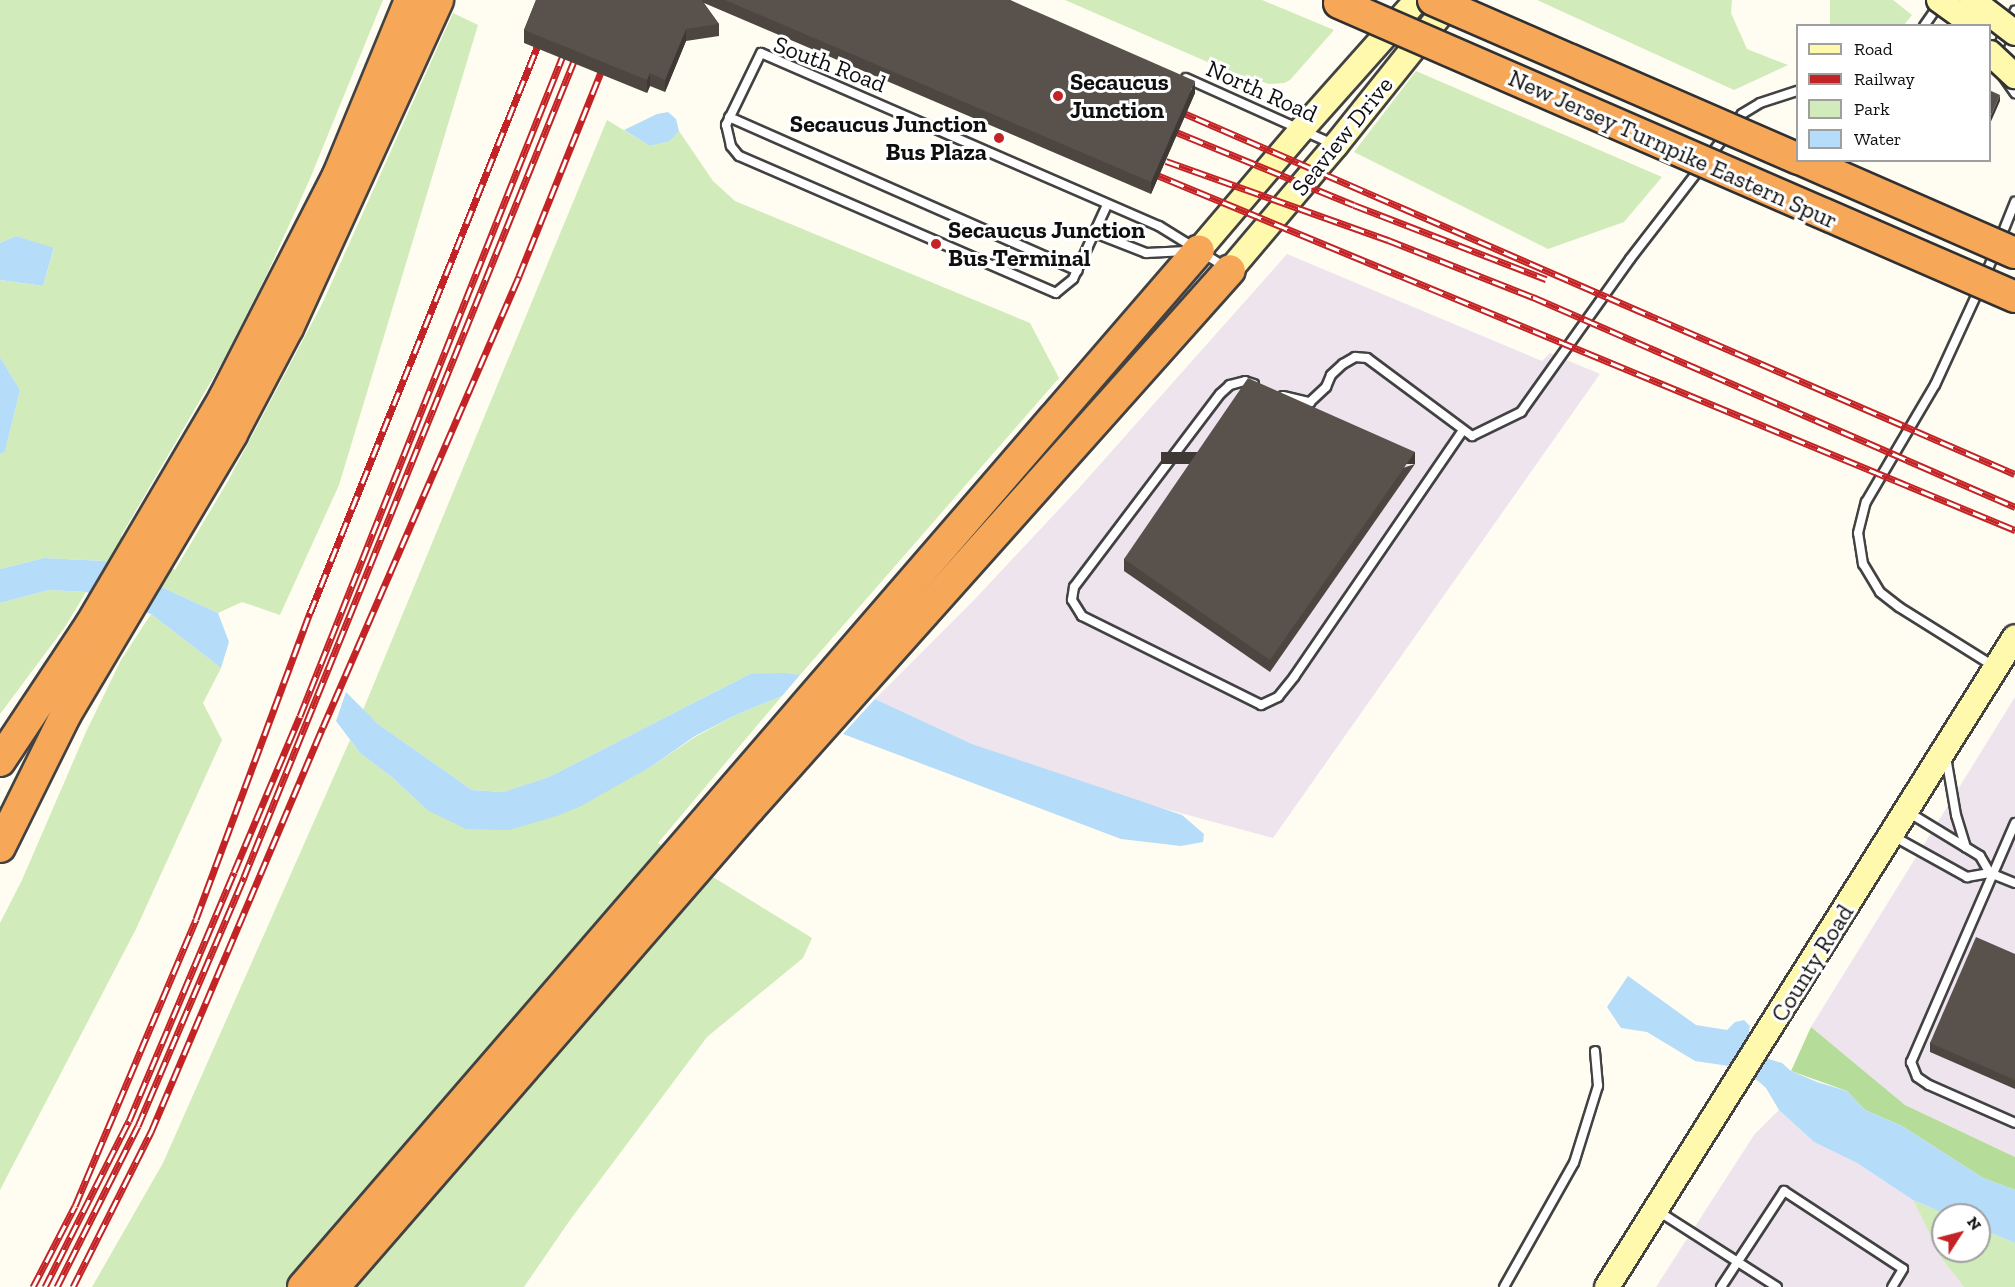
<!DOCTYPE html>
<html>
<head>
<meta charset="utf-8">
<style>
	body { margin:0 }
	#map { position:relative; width:2015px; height:1287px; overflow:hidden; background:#fffdf2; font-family:"Zilla Slab",serif }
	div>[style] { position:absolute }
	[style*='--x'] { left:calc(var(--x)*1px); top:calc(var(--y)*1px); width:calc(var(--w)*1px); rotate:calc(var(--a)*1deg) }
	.industrial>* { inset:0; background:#ede4ee }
	.green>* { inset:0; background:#d1ebba }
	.forest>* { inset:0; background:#b5dc99 }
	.water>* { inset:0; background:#b5dcf8 }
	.roads { filter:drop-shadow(2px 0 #424242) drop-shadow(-2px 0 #424242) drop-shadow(0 2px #424242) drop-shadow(0 -2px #424242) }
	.lane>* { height:8px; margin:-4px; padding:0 4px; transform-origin:4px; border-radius:4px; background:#fff }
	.secondary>* { height:24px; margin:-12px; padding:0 12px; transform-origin:12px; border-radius:12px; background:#fff9ad }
	.highway>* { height:30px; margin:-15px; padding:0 15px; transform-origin:15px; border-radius:15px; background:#f7a758 }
	.rail>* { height:7px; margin-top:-3.5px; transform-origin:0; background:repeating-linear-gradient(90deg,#fff 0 14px,#c42325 0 28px); box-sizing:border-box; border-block:2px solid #c42325 }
	.bridges { filter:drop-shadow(2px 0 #313131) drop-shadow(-2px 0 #313131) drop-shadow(0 2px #313131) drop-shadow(0 -2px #313131) }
	.secondary-bridge>* { height:24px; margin:-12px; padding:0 12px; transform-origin:12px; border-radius:12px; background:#fff9ad }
	.highway-bridge>* { height:30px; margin:-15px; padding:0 15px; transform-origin:15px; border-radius:15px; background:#f7a758 }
	.wall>* { inset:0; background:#4d4640 }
	.shaded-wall>* { inset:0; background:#3e3934; transform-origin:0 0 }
	.building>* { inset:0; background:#59514b }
	.dots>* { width:16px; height:16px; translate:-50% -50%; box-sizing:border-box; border:3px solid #fff; border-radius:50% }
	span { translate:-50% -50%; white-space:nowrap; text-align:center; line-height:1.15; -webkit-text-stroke:6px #fff; paint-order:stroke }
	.street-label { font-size:24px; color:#0f0f0f }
	.poi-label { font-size:24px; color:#0f0f0f; font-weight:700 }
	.left { translate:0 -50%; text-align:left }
	.right { translate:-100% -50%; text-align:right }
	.legend { position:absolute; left:1796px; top:24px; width:195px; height:138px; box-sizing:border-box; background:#fff; border:2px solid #9f9f9f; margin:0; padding:8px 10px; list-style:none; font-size:18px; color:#0f0f0f }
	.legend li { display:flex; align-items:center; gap:12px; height:30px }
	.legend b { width:30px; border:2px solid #9f9f9f }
	.north { position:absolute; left:1931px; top:1203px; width:60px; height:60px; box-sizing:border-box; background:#fff; border:2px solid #9f9f9f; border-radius:50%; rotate:54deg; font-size:16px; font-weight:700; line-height:24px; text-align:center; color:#0f0f0f }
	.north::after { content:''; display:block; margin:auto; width:21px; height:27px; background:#c42325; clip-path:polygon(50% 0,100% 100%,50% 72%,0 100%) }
</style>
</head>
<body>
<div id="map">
	<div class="industrial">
		<div style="clip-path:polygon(1287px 254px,1542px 361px,1550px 353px,1600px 374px,1273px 838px,1136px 801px,972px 744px,875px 699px,974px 600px,1079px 488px)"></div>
		<div style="clip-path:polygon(2015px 697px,2015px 1157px,1905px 1105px,1811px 1027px)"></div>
		<div style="clip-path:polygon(1779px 1110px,1814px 1142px,1857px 1163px,1913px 1200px,1942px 1259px,1964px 1287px,1656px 1287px,1754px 1135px)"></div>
	</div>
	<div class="green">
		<div style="clip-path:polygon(0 0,383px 0,309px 181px,266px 276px,224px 359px,121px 536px,175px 570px,228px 481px,322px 304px,453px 13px,478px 25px,339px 485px,280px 615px,242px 602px,218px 613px,105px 561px,44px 558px,0 569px,0 454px,5px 452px,20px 390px,0 357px,0 280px,43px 286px,54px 249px,16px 236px,0 243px)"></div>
		<div style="clip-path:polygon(1065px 0,1262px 0,1334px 30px,1290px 80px,1284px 83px,1269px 84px,1226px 70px)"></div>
		<div style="clip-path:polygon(1537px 0,1732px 0,1731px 13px,1747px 49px,1788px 65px,1734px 90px)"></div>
		<div style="clip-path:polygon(1830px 0,1893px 0,1912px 15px,1904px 25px,1830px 25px)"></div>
		<div style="clip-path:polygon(1416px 71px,1662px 177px,1624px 222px,1548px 249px,1354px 152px)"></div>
		<div style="clip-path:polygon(607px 120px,650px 146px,670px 141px,679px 131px,713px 181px,735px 201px,1030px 323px,1059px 378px,800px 675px,750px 674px,549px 777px,503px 792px,472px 790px,378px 724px,363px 710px)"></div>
		<div style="clip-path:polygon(49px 590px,86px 592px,65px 627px,0 714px,0 603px)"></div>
		<div style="clip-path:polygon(151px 614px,221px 668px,203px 703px,222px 740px,136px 929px,0 1190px,0 923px,22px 880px,86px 732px,121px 660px)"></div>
		<div style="clip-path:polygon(782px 696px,658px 843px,812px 938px,803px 958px,707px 1037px,570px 1220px,524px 1287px,92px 1287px,163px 1163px,350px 740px,360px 753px,393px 778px,427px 810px,652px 766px,695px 737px,738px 714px)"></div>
		<div style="clip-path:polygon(1913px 1200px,1948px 1215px,1943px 1215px,1943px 1251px,1979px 1251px,1979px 1228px,2015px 1243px,2015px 1287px,1964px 1287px,1942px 1259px)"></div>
	</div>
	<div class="forest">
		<div style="clip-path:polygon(1811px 1027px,1905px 1105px,2015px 1157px,2015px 1190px,1983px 1178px,1902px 1126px,1865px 1110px,1847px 1091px,1791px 1071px)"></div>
	</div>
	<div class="water">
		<div style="clip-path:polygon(668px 112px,676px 119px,679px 131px,670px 141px,650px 146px,624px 130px,657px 114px)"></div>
		<div style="clip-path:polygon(16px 236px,54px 248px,43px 286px,0 280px,0 243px)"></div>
		<div style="clip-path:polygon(0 357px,20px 390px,5px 452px,0 454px)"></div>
		<div style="clip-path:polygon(44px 558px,105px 561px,218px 613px,229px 642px,221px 668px,151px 614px,86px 592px,49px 590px,0 603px,0 569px)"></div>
		<div style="clip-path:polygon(784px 673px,800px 675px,782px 696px,738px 714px,695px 736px,652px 766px,581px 806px,557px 816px,509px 830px,466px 829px,427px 810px,393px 778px,360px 753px,336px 721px,346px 692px,378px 724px,472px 790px,503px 792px,549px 777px,750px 674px)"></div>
		<div style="clip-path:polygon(875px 699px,972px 744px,1182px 815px,1204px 834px,1203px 842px,1181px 846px,1121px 839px,843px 734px)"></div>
		<div style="clip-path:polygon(1628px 976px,1696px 1025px,1727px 1030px,1735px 1022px,1744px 1020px,1750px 1026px,1747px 1042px,1769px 1059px,1782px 1063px,1791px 1071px,1817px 1082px,1847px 1091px,1865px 1110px,1902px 1126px,1983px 1178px,2015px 1190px,2015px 1243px,1979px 1228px,1979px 1215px,1948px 1215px,1913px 1200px,1857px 1163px,1814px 1142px,1779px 1110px,1766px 1088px,1758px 1081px,1729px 1066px,1695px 1061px,1647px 1032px,1621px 1028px,1607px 1007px)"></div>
	</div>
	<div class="roads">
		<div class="lane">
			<div style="--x:1924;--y:26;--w:28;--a:-55"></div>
			<div style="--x:1999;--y:55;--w:8;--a:-97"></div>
			<div style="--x:1998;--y:47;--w:40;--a:-65"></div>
			<div style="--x:2003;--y:76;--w:21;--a:55"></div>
			<div style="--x:1186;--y:78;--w:161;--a:24.2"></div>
			<div style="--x:729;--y:117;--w:381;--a:23.8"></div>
			<div style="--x:1107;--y:205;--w:81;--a:114.7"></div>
			<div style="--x:1073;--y:279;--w:22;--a:141"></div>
			<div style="--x:1056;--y:293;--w:345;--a:-156.6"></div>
			<div style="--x:739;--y:156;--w:13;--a:-129"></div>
			<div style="--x:731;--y:146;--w:22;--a:-103"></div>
			<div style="--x:726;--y:125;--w:80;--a:-64.1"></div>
			<div style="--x:761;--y:53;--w:434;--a:23.5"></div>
			<div style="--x:1159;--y:226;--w:80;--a:31.7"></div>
			<div style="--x:1095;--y:233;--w:55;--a:21.4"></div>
			<div style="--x:1146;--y:253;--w:41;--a:-2.8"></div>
			<div style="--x:1254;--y:384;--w:9;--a:-162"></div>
			<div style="--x:1245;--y:381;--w:16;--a:165"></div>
			<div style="--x:1230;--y:385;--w:13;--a:138"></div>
			<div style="--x:1220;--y:394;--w:242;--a:127.1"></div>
			<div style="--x:1074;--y:587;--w:13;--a:99"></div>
			<div style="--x:1072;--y:600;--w:19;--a:58"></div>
			<div style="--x:1082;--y:616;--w:200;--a:26.4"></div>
			<div style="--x:1261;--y:705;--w:19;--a:-25"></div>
			<div style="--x:1278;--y:697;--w:26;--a:-51"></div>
			<div style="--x:1294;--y:677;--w:299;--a:-55.6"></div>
			<div style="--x:1283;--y:396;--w:28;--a:13"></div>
			<div style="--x:1310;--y:402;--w:22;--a:-43"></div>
			<div style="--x:1326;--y:387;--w:13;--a:-67"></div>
			<div style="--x:1331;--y:375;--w:16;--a:-43"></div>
			<div style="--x:1343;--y:364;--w:14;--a:-30"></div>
			<div style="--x:1355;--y:357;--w:12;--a:5"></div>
			<div style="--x:1367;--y:358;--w:131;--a:36.6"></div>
			<div style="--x:1472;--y:436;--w:55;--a:-26.1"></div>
			<div style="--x:1521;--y:412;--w:188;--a:-54.5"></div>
			<div style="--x:1630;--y:259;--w:183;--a:-52.3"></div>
			<div style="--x:1742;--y:114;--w:21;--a:-31"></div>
			<div style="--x:1760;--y:103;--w:40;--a:-18"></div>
			<div style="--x:1995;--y:667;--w:113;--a:-148"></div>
			<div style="--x:1899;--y:607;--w:24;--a:-142"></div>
			<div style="--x:1880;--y:592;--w:33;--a:-121"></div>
			<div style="--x:1863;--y:564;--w:31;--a:-99"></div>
			<div style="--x:1858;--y:533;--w:32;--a:-76"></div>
			<div style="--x:1866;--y:502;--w:136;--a:-59.5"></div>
			<div style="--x:1935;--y:385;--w:122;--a:-65.3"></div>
			<div style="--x:1986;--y:274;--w:78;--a:-68.1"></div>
			<div style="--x:1946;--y:757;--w:59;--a:80.2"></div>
			<div style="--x:1956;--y:815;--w:34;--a:73"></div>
			<div style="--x:1908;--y:812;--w:84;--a:31.4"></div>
			<div style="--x:1980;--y:856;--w:20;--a:60"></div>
			<div style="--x:2015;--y:823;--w:261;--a:113.5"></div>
			<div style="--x:1911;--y:1062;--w:16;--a:68"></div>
			<div style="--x:1917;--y:1077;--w:14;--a:34"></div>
			<div style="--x:1929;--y:1085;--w:94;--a:23.8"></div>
			<div style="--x:1893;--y:836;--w:85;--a:29"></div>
			<div style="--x:1967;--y:877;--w:23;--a:-10"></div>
			<div style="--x:1990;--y:873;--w:27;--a:22"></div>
			<div style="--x:1658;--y:1211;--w:141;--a:32.6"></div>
			<div style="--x:1504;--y:1287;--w:142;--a:-60.6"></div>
			<div style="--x:1574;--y:1163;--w:81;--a:-72.7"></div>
			<div style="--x:1598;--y:1086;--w:35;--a:-95"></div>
			<div style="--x:1721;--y:1287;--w:115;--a:-56.7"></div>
			<div style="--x:1784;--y:1191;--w:142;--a:33.2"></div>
			<div style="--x:1903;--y:1269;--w:21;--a:121"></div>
		</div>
		<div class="secondary">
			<div style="--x:1199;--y:250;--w:159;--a:-49.6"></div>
			<div style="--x:1302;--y:129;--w:173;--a:-48.3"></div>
			<div style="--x:1230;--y:270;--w:164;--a:-49.7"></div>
			<div style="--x:1336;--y:145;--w:186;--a:-51.3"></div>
			<div style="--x:1607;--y:1287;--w:767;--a:-57.88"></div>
		</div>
		<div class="highway">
			<div style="--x:0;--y:761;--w:164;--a:-56.4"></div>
			<div style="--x:91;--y:624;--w:262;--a:-59.5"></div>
			<div style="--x:224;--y:398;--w:250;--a:-62.9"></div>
			<div style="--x:338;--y:175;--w:189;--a:-67.6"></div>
			<div style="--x:0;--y:847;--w:148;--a:-63.6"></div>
			<div style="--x:66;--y:714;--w:326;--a:-59.3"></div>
			<div style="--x:232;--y:434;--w:120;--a:-62.2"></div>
			<div style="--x:288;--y:328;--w:361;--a:-65.4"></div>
			<div style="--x:303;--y:1287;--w:1370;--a:-49.17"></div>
			<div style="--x:334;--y:1287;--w:633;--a:-49.04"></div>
			<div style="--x:749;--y:809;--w:722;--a:-48.25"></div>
		</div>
	</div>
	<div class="rail">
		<div style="--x:1170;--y:107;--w:921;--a:23.48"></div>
		<div style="--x:1164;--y:127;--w:205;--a:22.3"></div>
		<div style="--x:1354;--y:205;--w:206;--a:21.1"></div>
		<div style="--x:1166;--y:161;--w:236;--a:19.6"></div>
		<div style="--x:1388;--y:240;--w:156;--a:21.5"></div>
		<div style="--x:1533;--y:297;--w:526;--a:23.54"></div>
		<div style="--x:1145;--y:170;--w:942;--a:22.48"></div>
		<div style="--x:33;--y:1287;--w:91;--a:-62.6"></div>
		<div style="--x:75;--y:1206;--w:311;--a:-67.1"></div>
		<div style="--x:196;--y:919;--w:327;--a:-69.6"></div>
		<div style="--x:310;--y:613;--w:661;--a:-68.13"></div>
		<div style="--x:45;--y:1287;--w:186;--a:-63.2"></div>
		<div style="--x:129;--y:1121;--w:270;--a:-67.1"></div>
		<div style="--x:234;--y:872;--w:169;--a:-67.1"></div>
		<div style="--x:300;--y:716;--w:724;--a:-68.29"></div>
		<div style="--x:57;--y:1287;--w:180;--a:-63.3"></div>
		<div style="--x:138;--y:1126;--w:271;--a:-66.9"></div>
		<div style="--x:244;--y:877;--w:896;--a:-67.98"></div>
		<div style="--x:73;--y:1287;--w:174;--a:-63.3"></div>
		<div style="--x:151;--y:1132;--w:440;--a:-67"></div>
		<div style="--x:323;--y:727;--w:492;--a:-66.5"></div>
		<div style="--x:519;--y:276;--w:236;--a:-68.1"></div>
	</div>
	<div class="bridges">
		<div class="secondary-bridge">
			<div style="--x:1939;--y:0;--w:44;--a:35.8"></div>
			<div style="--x:1972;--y:0;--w:54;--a:37.5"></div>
			<div style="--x:1990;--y:53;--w:34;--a:43"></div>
		</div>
		<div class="highway-bridge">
			<div style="--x:1433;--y:0;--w:398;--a:23.5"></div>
			<div style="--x:1339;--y:3;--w:737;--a:23.5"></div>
			<div style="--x:1802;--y:160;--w:232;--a:23.6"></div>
		</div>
	</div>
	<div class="wall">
		<div style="clip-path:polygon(536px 0,1010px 0,1195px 93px,1151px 194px,704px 3px,719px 24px,719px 36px,686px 41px,665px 92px,650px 86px,647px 93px,524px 43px,524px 30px)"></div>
		<div style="clip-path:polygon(1415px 464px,1270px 672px,1124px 571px,1124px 559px)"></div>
		<div style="clip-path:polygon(2015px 954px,2015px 1089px,1930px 1052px,1930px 1043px)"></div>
	</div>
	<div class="shaded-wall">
		<div style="clip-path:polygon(686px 29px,686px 41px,665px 92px,665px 80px)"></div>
		<div style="clip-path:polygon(650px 73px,650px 86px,647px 93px,647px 80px)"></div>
		<div style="clip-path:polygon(1195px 81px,1195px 93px,1151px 194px,1151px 182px)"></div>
		<div style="clip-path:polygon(2000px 95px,2000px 101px,1989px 126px,1989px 120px)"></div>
		<div style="left:1415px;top:452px;width:12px;height:254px;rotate:90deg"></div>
	</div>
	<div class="building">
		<div style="clip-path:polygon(536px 0,702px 0,702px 1px,719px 24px,686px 29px,665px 80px,650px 73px,647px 80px,524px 30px)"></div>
		<div style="clip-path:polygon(725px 0,1010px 0,1195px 81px,1151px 182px)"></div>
		<div style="clip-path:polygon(1989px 90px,2000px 95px,1989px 120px)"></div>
		<div style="clip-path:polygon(1248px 378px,1415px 452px,1270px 660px,1124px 559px)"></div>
		<div style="clip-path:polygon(1976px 937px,2015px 954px,2015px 1080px,1930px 1043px)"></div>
	</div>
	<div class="dots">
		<div style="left:1058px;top:96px;background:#c42325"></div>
		<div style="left:999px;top:138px;background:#c42325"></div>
		<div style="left:936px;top:244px;background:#c42325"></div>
	</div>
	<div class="street-label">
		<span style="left:830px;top:64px;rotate:21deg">South Road</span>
		<span style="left:1262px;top:91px;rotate:24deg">North Road</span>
		<span style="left:1342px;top:136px;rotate:-51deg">Seaview Drive</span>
		<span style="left:1673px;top:149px;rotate:24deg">New Jersey Turnpike Eastern Spur</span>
		<span style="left:1812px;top:963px;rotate:-58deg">County Road</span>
	</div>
	<div class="poi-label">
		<span class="left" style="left:1070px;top:96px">Secaucus<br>Junction</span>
		<span class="right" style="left:987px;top:138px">Secaucus Junction<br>Bus Plaza</span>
		<span class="left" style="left:948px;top:244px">Secaucus Junction<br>Bus Terminal</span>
	</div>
	<ul class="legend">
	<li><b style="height:8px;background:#fff9ad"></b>Road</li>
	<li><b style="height:8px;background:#c42325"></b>Railway</li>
	<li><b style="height:16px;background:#d1ebba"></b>Park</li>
	<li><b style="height:16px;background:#b5dcf8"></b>Water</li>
	</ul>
	<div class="north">N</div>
</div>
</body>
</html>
